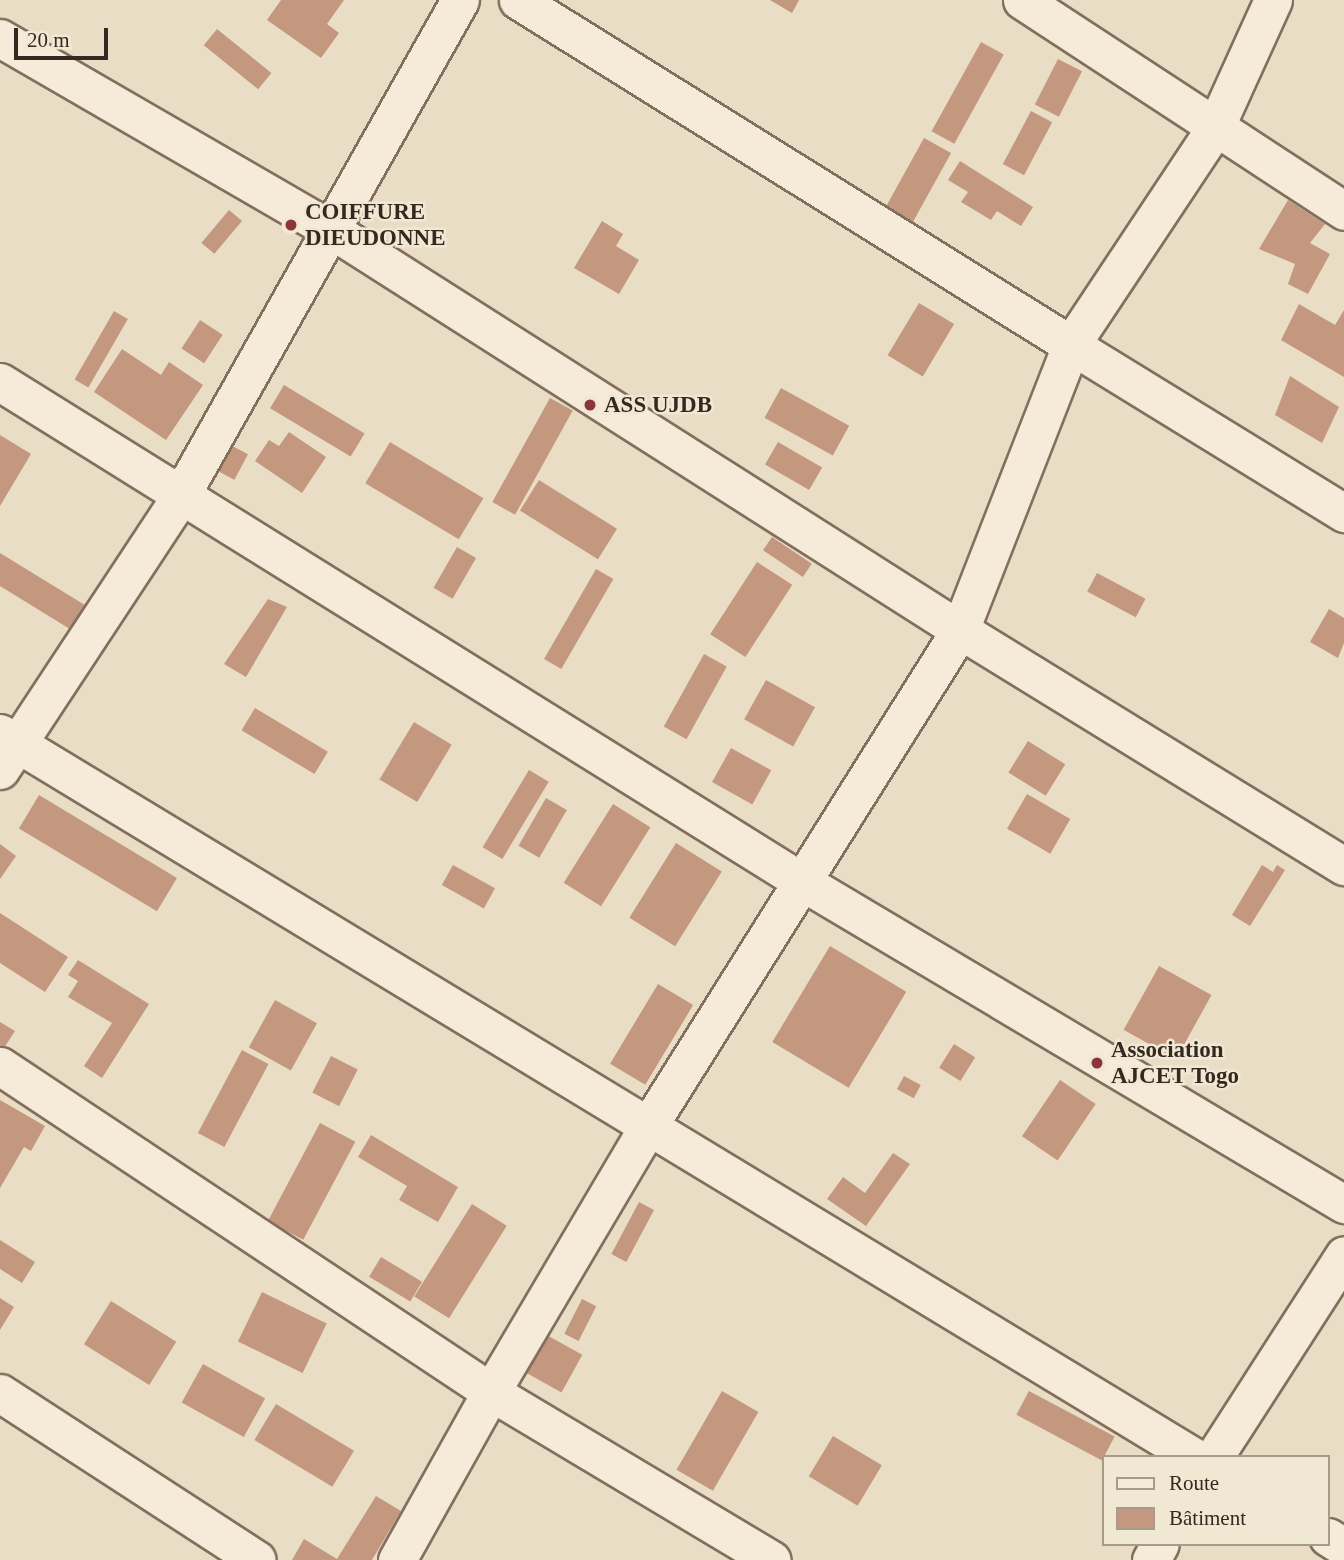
<!DOCTYPE html>
<html>
<head>
<meta charset="utf-8">
<style>
	body { margin:0 }
	#map { position:relative; width:1344px; height:1560px; overflow:hidden; background:#e9ddc6; font-family:Georgia,serif }
	div>[style] { position:absolute }
	[style*='--x'] { left:calc(var(--x)*1px); top:calc(var(--y)*1px); width:calc(var(--w)*1px); rotate:calc(var(--a)*1deg) }
	.building>* { inset:0; background:#c3987f; transform-origin:0 0 }
	.roads { filter:drop-shadow(2px 0 #826f5d) drop-shadow(-2px 0 #826f5d) drop-shadow(0 2px #826f5d) drop-shadow(0 -2px #826f5d) }
	.street>* { height:37px; margin:-18.5px; padding:0 18.5px; transform-origin:18.5px; border-radius:18.5px; background:#f5ebd8 }
	.dots>* { width:19px; height:19px; translate:-50% -50%; box-sizing:border-box; border:4px solid #f1e8d4; border-radius:50% }
	span { translate:-50% -50%; white-space:nowrap; text-align:center; line-height:1.15; -webkit-text-stroke:5px #f1e8d4; paint-order:stroke }
	.poi-label { font-size:23px; color:#342920; font-weight:700 }
	.left { translate:0 -50%; text-align:left }
	.legend { position:absolute; left:1102px; top:1455px; width:228px; height:91px; box-sizing:border-box; background:#f1e8d4; border:2px solid #a59c8c; margin:0; padding:9px 12px; list-style:none; font-size:21px; color:#342920 }
	.legend li { display:flex; align-items:center; gap:14px; height:35px }
	.legend b { width:35px; border:2px solid #a59c8c }
	.scale { position:absolute; left:14px; top:28px; width:94px; height:32px; box-sizing:border-box; border:4px solid #342920; border-top:0; padding-left:9px; font-size:21px; line-height:24px; white-space:nowrap; color:#342920; -webkit-text-stroke:5px #f1e8d4; paint-order:stroke }
</style>
</head>
<body>
<div id="map">
	<div class="building">
		<div style="clip-path:polygon(281px 0,344px 0,327px 24px,339px 33px,321px 58px,267px 20px)"></div>
		<div style="clip-path:polygon(770px 0,799px 0,792px 13px)"></div>
		<div style="left:217px;top:29px;width:70px;height:21px;rotate:39deg"></div>
		<div style="left:981px;top:42px;width:26px;height:102px;rotate:29deg"></div>
		<div style="left:1058px;top:59px;width:27px;height:51px;rotate:27deg"></div>
		<div style="left:1031px;top:111px;width:24px;height:60px;rotate:28deg"></div>
		<div style="left:924px;top:138px;width:31px;height:90px;rotate:29deg"></div>
		<div style="clip-path:polygon(960px 161px,1033px 207px,1021px 226px,997px 211px,991px 220px,961px 202px,968px 192px,948px 180px)"></div>
		<div style="clip-path:polygon(1288px 200px,1325px 224px,1310px 243px,1330px 254px,1308px 294px,1288px 284px,1295px 264px,1259px 249px)"></div>
		<div style="left:229px;top:210px;width:17px;height:43px;rotate:40deg"></div>
		<div style="clip-path:polygon(602px 221px,623px 234px,616px 246px,639px 260px,619px 294px,574px 268px)"></div>
		<div style="left:919px;top:303px;width:41px;height:61px;rotate:31deg"></div>
		<div style="clip-path:polygon(1299px 304px,1335px 325px,1344px 310px,1344px 377px,1281px 340px)"></div>
		<div style="left:114px;top:311px;width:16px;height:79px;rotate:30deg"></div>
		<div style="left:200px;top:320px;width:27px;height:34px;rotate:33deg"></div>
		<div style="clip-path:polygon(122px 349px,161px 375px,169px 362px,203px 385px,166px 440px,94px 392px)"></div>
		<div style="clip-path:polygon(1290px 376px,1339px 407px,1322px 443px,1275px 415px)"></div>
		<div style="left:284px;top:385px;width:94px;height:27px;rotate:31deg"></div>
		<div style="left:781px;top:388px;width:78px;height:34px;rotate:29deg"></div>
		<div style="left:550px;top:398px;width:26px;height:119px;rotate:29deg"></div>
		<div style="clip-path:polygon(289px 432px,326px 457px,302px 493px,255px 461px,269px 440px,279px 446px)"></div>
		<div style="clip-path:polygon(0 435px,31px 454px,0 506px)"></div>
		<div style="left:225px;top:442px;width:26px;height:29px;rotate:28deg"></div>
		<div style="left:390px;top:442px;width:109px;height:48px;rotate:31deg"></div>
		<div style="left:778px;top:442px;width:51px;height:26px;rotate:30deg"></div>
		<div style="left:539px;top:480px;width:92px;height:36px;rotate:32deg"></div>
		<div style="left:772px;top:537px;width:48px;height:16px;rotate:34deg"></div>
		<div style="left:457px;top:547px;width:22px;height:47px;rotate:30deg"></div>
		<div style="clip-path:polygon(0 553px,93px 610px,78px 634px,0 586px)"></div>
		<div style="left:757px;top:562px;width:42px;height:86px;rotate:33deg"></div>
		<div style="left:596px;top:569px;width:20px;height:104px;rotate:30deg"></div>
		<div style="left:1097px;top:573px;width:55px;height:21px;rotate:28deg"></div>
		<div style="clip-path:polygon(268px 599px,287px 607px,246px 677px,224px 664px)"></div>
		<div style="clip-path:polygon(1329px 609px,1344px 618px,1344px 643px,1338px 658px,1310px 642px)"></div>
		<div style="left:704px;top:654px;width:26px;height:83px;rotate:29deg"></div>
		<div style="left:766px;top:680px;width:56px;height:45px;rotate:29deg"></div>
		<div style="left:255px;top:708px;width:85px;height:26px;rotate:31deg"></div>
		<div style="left:414px;top:722px;width:44px;height:67px;rotate:31deg"></div>
		<div style="left:1028px;top:741px;width:44px;height:37px;rotate:32deg"></div>
		<div style="left:731px;top:748px;width:46px;height:39px;rotate:29deg"></div>
		<div style="left:529px;top:770px;width:23px;height:90px;rotate:31deg"></div>
		<div style="left:1027px;top:794px;width:50px;height:40px;rotate:30deg"></div>
		<div style="left:39px;top:795px;width:161px;height:39px;rotate:31deg"></div>
		<div style="left:546px;top:798px;width:24px;height:55px;rotate:30deg"></div>
		<div style="left:613px;top:804px;width:44px;height:93px;rotate:32deg"></div>
		<div style="left:676px;top:843px;width:54px;height:88px;rotate:32deg"></div>
		<div style="clip-path:polygon(0 844px,16px 856px,0 879px)"></div>
		<div style="left:453px;top:865px;width:48px;height:23px;rotate:29deg"></div>
		<div style="clip-path:polygon(1262px 865px,1273px 872px,1277px 865px,1285px 870px,1250px 926px,1232px 915px)"></div>
		<div style="clip-path:polygon(0 913px,68px 957px,45px 992px,0 963px)"></div>
		<div style="left:830px;top:946px;width:89px;height:112px;rotate:31deg"></div>
		<div style="clip-path:polygon(78px 960px,149px 1004px,102px 1078px,84px 1066px,112px 1023px,68px 997px,78px 981px,68px 975px)"></div>
		<div style="left:1159px;top:966px;width:60px;height:73px;rotate:29deg"></div>
		<div style="left:658px;top:984px;width:41px;height:93px;rotate:31deg"></div>
		<div style="left:275px;top:1000px;width:48px;height:54px;rotate:29deg"></div>
		<div style="clip-path:polygon(0 1022px,15px 1031px,2px 1051px,0 1050px)"></div>
		<div style="left:954px;top:1044px;width:25px;height:28px;rotate:32deg"></div>
		<div style="left:242px;top:1050px;width:30px;height:94px;rotate:28deg"></div>
		<div style="left:331px;top:1056px;width:30px;height:41px;rotate:27deg"></div>
		<div style="left:904px;top:1076px;width:19px;height:15px;rotate:28deg"></div>
		<div style="left:1060px;top:1080px;width:43px;height:68px;rotate:34deg"></div>
		<div style="clip-path:polygon(0 1100px,45px 1126px,31px 1151px,24px 1147px,0 1188px)"></div>
		<div style="left:320px;top:1123px;width:40px;height:111px;rotate:28deg"></div>
		<div style="clip-path:polygon(371px 1135px,458px 1187px,438px 1222px,399px 1200px,407px 1186px,358px 1157px)"></div>
		<div style="clip-path:polygon(893px 1153px,910px 1164px,866px 1226px,827px 1199px,843px 1177px,865px 1193px)"></div>
		<div style="left:639px;top:1202px;width:17px;height:59px;rotate:28deg"></div>
		<div style="left:472px;top:1204px;width:41px;height:109px;rotate:32deg"></div>
		<div style="clip-path:polygon(0 1240px,35px 1262px,22px 1283px,0 1269px)"></div>
		<div style="left:381px;top:1257px;width:48px;height:23px;rotate:31deg"></div>
		<div style="left:262px;top:1292px;width:72px;height:55px;rotate:26deg"></div>
		<div style="clip-path:polygon(0 1298px,14px 1307px,0 1330px)"></div>
		<div style="left:582px;top:1299px;width:16px;height:39px;rotate:27deg"></div>
		<div style="left:111px;top:1301px;width:77px;height:51px;rotate:32deg"></div>
		<div style="left:543px;top:1333px;width:45px;height:43px;rotate:29deg"></div>
		<div style="left:203px;top:1364px;width:71px;height:44px;rotate:29deg"></div>
		<div style="left:722px;top:1391px;width:42px;height:91px;rotate:30deg"></div>
		<div style="left:1029px;top:1391px;width:97px;height:27px;rotate:28deg"></div>
		<div style="left:276px;top:1404px;width:91px;height:42px;rotate:31deg"></div>
		<div style="left:833px;top:1436px;width:57px;height:47px;rotate:31deg"></div>
		<div style="clip-path:polygon(376px 1496px,401px 1511px,372px 1560px,292px 1560px,304px 1539px,337px 1559px)"></div>
	</div>
	<div class="roads">
		<div class="street">
			<div style="--x:1022;--y:0;--w:385;--a:33.2"></div>
			<div style="--x:1273;--y:0;--w:141;--a:114.4"></div>
			<div style="--x:1215;--y:128;--w:260;--a:123.6"></div>
			<div style="--x:1071;--y:345;--w:321;--a:31.6"></div>
			<div style="--x:0;--y:38;--w:381;--a:30.1"></div>
			<div style="--x:330;--y:229;--w:747;--a:32.48"></div>
			<div style="--x:960;--y:630;--w:451;--a:31.6"></div>
			<div style="--x:0;--y:382;--w:944;--a:31.92"></div>
			<div style="--x:801;--y:881;--w:632;--a:30.75"></div>
			<div style="--x:0;--y:733;--w:1396;--a:31.23"></div>
			<div style="--x:0;--y:770;--w:329;--a:-56.6"></div>
			<div style="--x:181;--y:495;--w:568;--a:-60.59"></div>
			<div style="--x:0;--y:1066;--w:589;--a:33.58"></div>
			<div style="--x:491;--y:1392;--w:327;--a:30.9"></div>
			<div style="--x:0;--y:1393;--w:306;--a:33"></div>
			<div style="--x:1214;--y:1457;--w:240;--a:-57.2"></div>
			<div style="--x:1328;--y:1537;--w:19;--a:32"></div>
			<div style="--x:397;--y:1560;--w:193;--a:-60.8"></div>
			<div style="--x:491;--y:1392;--w:310;--a:-59.4"></div>
			<div style="--x:649;--y:1125;--w:585;--a:-57.86"></div>
			<div style="--x:960;--y:630;--w:306;--a:-68.7"></div>
			<div style="--x:1071;--y:345;--w:652;--a:-148.04"></div>
			<div style="--x:1151;--y:1560;--w:18;--a:-61"></div>
		</div>
	</div>
	<div class="dots">
		<div style="left:291px;top:225px;background:#8b3439"></div>
		<div style="left:590px;top:405px;background:#8b3439"></div>
		<div style="left:1097px;top:1063px;background:#8b3439"></div>
	</div>
	<div class="poi-label">
		<span class="left" style="left:305px;top:225px">COIFFURE<br>DIEUDONNE</span>
		<span class="left" style="left:604px;top:405px">ASS UJDB</span>
		<span class="left" style="left:1111px;top:1063px">Association<br>AJCET Togo</span>
	</div>
	<ul class="legend">
	<li><b style="height:9px;background:#f5ebd8"></b>Route</li>
	<li><b style="height:19px;background:#c3987f"></b>Bâtiment</li>
	</ul>
	<div class="scale">20 m</div>
</div>
</body>
</html>
